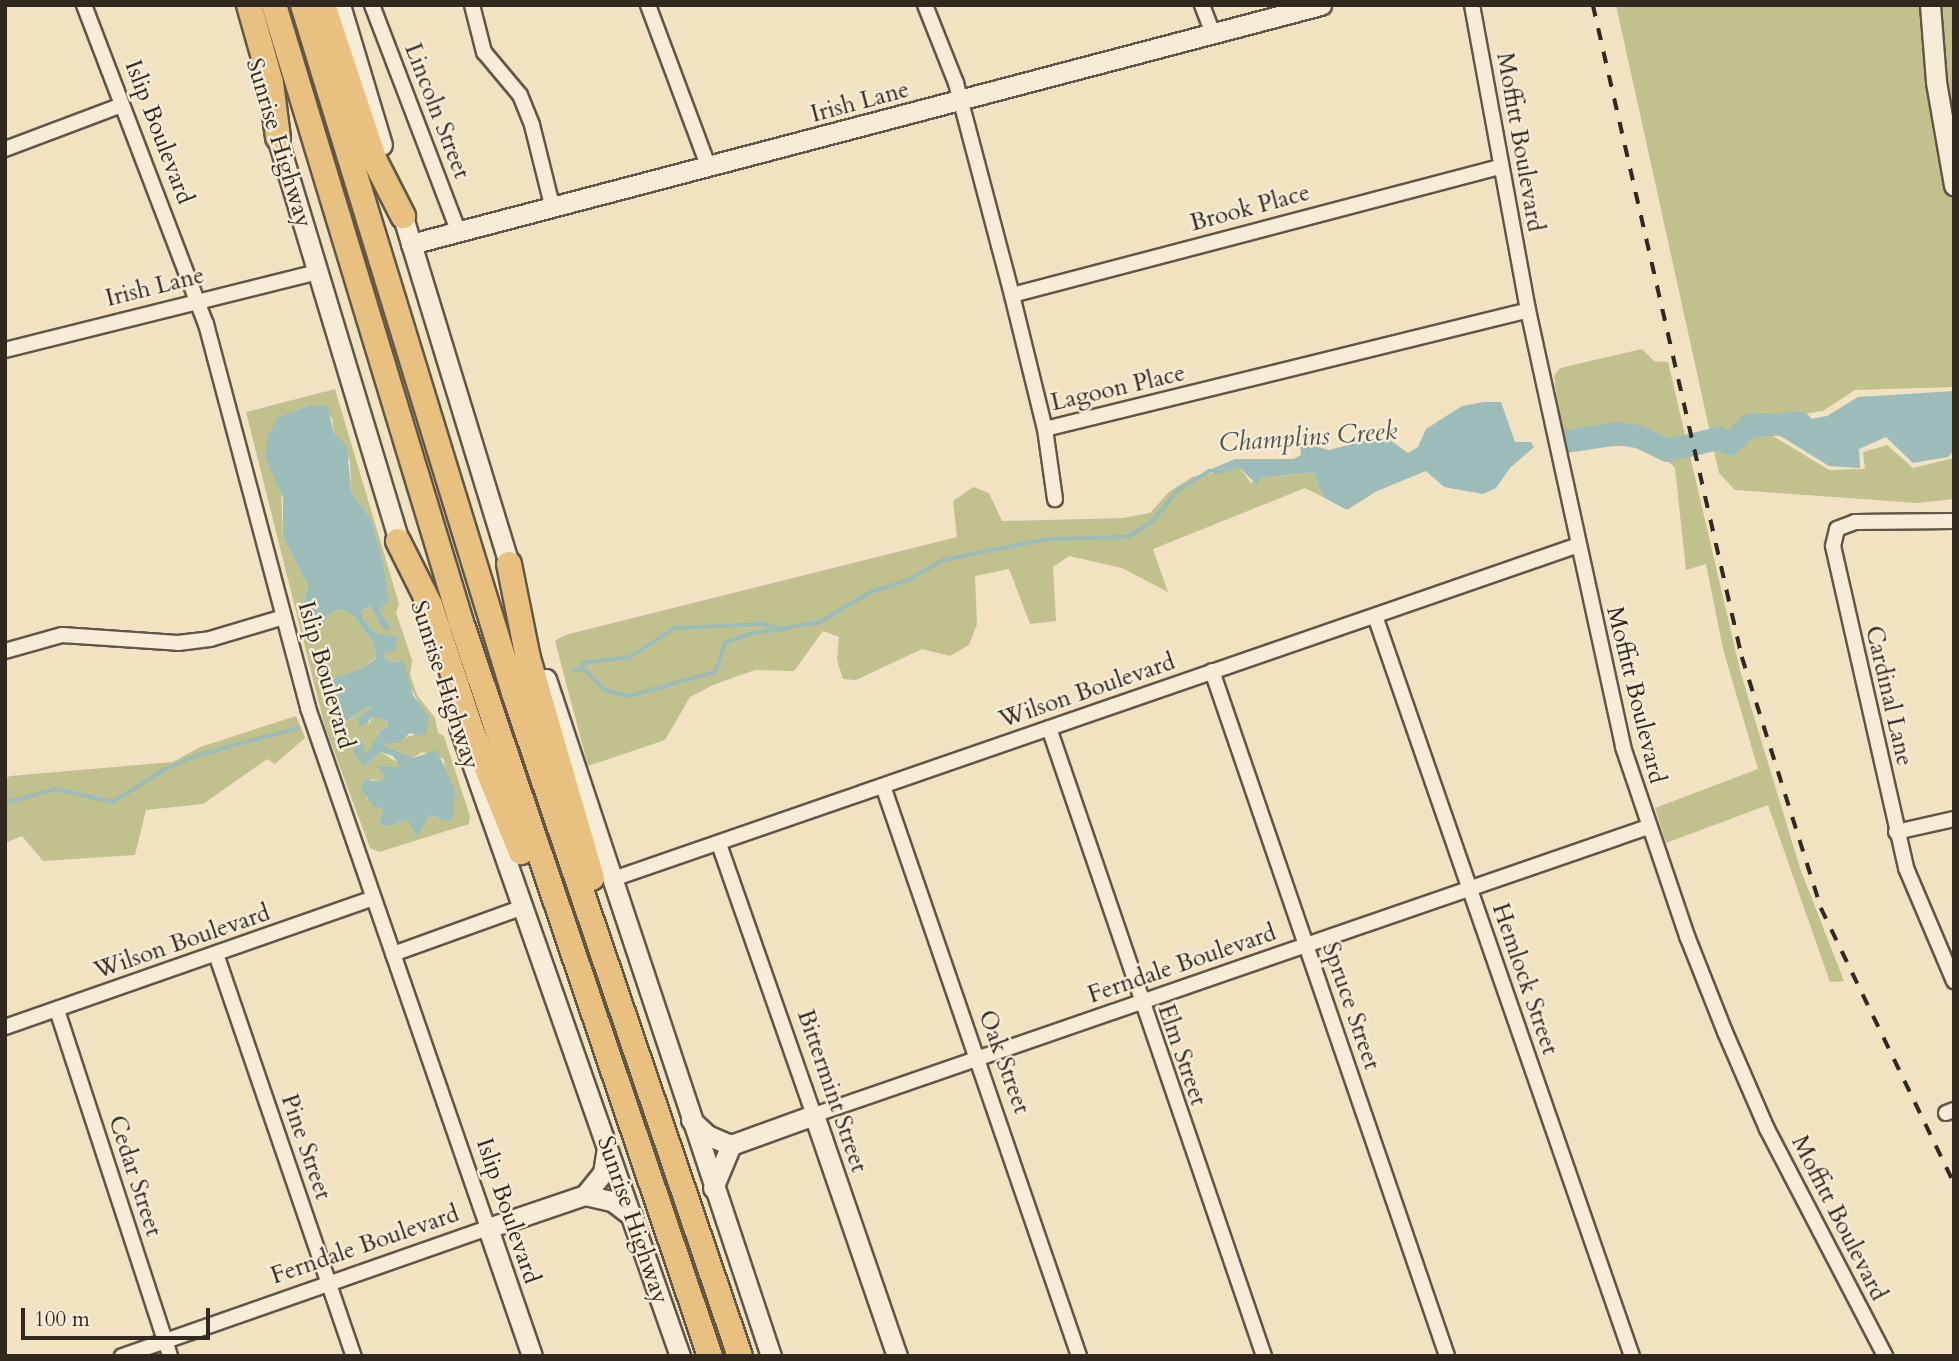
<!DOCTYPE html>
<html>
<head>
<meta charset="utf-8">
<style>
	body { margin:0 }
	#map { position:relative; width:1959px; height:1361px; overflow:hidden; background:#f1e2c1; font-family:Cardo,serif }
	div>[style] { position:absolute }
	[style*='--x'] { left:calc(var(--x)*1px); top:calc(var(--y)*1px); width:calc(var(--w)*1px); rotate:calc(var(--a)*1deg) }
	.green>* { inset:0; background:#c1c18e }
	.water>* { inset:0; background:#9cbcba }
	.stream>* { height:3.5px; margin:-1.75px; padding:0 1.75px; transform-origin:1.75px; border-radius:1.75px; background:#9cbcba }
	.river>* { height:23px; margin:-11.5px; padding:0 11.5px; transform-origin:11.5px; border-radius:11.5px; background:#9cbcba }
	.roads { filter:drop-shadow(2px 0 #615647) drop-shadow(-2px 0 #615647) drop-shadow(0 2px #615647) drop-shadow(0 -2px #615647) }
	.street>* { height:14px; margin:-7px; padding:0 7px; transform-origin:7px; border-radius:7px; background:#f6ecd7 }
	.secondary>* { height:19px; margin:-9.5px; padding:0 9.5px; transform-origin:9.5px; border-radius:9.5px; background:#f6ecd7 }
	.highway>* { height:24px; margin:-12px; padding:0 12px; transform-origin:12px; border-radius:12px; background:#e8c180 }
	.rail>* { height:3.5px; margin-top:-1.75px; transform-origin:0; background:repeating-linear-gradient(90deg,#31281e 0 12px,transparent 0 24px) }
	span { translate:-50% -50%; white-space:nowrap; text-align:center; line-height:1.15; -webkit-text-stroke:5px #f6ecd7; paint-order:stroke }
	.street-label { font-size:24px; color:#31281e }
	.water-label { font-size:26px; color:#51544d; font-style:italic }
	.frame { position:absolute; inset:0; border:7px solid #31281e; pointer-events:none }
	.scale { position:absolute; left:21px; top:1308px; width:189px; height:32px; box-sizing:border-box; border:4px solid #31281e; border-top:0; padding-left:9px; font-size:21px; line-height:24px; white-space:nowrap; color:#31281e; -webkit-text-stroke:5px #f6ecd7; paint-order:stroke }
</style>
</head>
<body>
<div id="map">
	<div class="green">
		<div style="clip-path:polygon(1616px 5px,1954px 5px,1954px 387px,1855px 390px,1823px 411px,1768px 420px,1768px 433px,1829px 470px,1865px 469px,1863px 452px,1887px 445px,1913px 468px,1954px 458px,1954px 499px,1917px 503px,1735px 490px,1719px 473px)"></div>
		<div style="clip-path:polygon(1642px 349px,1654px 361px,1668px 362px,1741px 674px,1800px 868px,1844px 981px,1830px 982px,1768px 805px,1666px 843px,1655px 808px,1758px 769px,1723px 649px,1706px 564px,1686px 570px,1675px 468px,1664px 457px,1629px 446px,1563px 447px,1554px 376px,1560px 368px)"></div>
		<div style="clip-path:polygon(evenodd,335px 389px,399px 604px,396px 613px,412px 660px,410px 675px,417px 695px,435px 718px,438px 733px,444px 736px,470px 816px,469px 824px,379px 852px,370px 848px,325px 727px,246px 412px,335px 389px,311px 405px,332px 418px,334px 433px,350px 461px,351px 491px,372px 521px,383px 562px,388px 600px,379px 610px,392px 629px,384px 629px,370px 606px,360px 612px,363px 620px,379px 635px,386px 636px,389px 651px,383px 654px,387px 661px,397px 661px,424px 713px,414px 735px,382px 744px,413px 758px,422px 752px,444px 759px,447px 821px,430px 815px,417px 836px,413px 822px,408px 820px,385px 827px,379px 823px,383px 809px,366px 798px,371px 779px,380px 781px,386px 776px,377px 765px,401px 769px,400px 764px,380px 752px,368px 763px,353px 746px,365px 757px,382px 729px,388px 727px,387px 721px,373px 717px,368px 725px,372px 708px,367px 707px,339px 727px,327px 711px,333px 697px,334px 678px,363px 668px,376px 657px,374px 644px,352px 614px,339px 609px,327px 615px,304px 601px,308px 586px,283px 537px,278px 417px,311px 405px)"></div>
		<div style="clip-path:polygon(1240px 468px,1251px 483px,1260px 478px,1313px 472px,1323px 497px,1305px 488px,1153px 549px,1168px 592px,1122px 568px,1069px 556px,1053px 567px,1056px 621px,1030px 624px,1009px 569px,975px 576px,977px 624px,969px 645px,950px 656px,922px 649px,856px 680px,843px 679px,837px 660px,839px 637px,823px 631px,794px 671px,755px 670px,713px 685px,690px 697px,665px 740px,588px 766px,555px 641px,565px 635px,957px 537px,953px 501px,973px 487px,989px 493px,1002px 521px,1123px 518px,1150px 513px,1169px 492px,1192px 477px)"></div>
		<div style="clip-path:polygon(296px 716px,305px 738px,275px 764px,267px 759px,203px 804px,146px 810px,135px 855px,43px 861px,22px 836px,5px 843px,5px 779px,10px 776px,173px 762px,200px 747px)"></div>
	</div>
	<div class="water">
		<div style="clip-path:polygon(1954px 391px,1954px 450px,1948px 457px,1913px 463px,1886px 437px,1859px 449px,1860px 468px,1829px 466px,1766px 427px,1827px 416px,1858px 397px)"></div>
		<div style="clip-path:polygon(1484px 402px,1501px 402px,1515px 442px,1531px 442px,1534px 447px,1510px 468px,1496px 488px,1483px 494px,1444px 487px,1426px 471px,1377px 491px,1347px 510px,1323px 497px,1313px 472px,1260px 478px,1257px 485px,1240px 468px,1217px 474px,1207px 471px,1235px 459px,1293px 459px,1301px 455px,1300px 442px,1329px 450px,1367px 440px,1390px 440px,1408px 453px,1418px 447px,1426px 429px,1462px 406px)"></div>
		<div style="clip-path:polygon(311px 405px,327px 406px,334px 433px,347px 446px,351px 491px,372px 521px,383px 562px,389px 600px,379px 610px,392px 629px,384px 630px,370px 606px,361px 611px,363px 620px,379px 635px,398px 636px,395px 650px,383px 654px,387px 661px,404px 662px,413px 695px,429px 717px,426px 733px,419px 736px,410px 733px,400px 742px,382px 744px,413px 758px,437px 750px,455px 792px,453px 817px,447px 821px,430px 815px,417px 837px,408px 820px,385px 827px,379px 823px,383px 809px,372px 805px,361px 788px,364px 780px,380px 781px,385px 776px,376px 765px,401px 768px,393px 756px,380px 752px,364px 767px,353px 751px,359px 740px,363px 741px,365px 756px,382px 729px,388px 727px,387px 721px,373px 717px,359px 729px,358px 718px,372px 708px,367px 707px,338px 727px,331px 724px,327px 711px,333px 697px,333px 678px,363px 668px,376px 658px,374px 644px,352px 614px,339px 609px,327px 615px,324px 624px,311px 617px,304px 601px,308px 586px,283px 537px,283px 498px,265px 457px,268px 436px,278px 417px)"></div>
	</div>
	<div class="stream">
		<div style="--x:574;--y:670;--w:11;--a:0"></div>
		<div style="--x:585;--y:670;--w:29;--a:44"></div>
		<div style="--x:606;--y:690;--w:23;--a:15"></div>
		<div style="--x:628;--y:696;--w:90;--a:-15.4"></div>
		<div style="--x:715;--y:672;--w:31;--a:-71"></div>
		<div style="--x:725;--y:643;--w:27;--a:-20"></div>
		<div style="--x:750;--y:634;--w:71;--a:-9.7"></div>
		<div style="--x:820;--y:622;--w:59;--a:-30.5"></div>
		<div style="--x:871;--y:592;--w:39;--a:-18"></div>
		<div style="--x:908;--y:580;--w:40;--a:-29.7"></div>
		<div style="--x:943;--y:560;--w:106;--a:-11.4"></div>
		<div style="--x:1047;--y:539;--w:81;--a:-1.4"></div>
		<div style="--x:1128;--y:537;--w:28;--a:-32"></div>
		<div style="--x:1152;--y:522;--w:41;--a:-50.9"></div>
		<div style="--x:1178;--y:490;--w:37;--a:-31"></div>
		<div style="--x:579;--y:670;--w:9;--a:-54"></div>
		<div style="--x:584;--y:663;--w:46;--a:-7.4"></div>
		<div style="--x:630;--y:657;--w:54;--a:-32.8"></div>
		<div style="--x:675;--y:628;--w:88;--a:-2.6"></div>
		<div style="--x:763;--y:624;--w:21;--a:17"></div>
		<div style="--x:5;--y:803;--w:53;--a:-15.4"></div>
		<div style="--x:56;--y:789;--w:58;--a:12.8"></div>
		<div style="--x:113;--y:802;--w:62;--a:-32.4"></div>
		<div style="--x:165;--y:769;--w:36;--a:-23"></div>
		<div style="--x:198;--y:755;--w:104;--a:-15.1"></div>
	</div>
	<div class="river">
		<div style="--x:1566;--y:441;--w:53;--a:-8.7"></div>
		<div style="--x:1618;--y:433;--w:20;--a:9"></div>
		<div style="--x:1638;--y:436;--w:32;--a:26"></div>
		<div style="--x:1667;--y:450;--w:52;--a:-13.2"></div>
		<div style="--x:1718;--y:438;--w:13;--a:23"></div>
		<div style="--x:1730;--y:443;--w:26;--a:-43"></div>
		<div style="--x:1749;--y:425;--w:51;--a:-2.2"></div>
	</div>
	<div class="roads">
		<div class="street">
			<div style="--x:84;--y:5;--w:342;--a:69.1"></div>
			<div style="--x:206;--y:324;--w:397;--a:75.1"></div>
			<div style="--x:308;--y:708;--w:550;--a:70.91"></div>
			<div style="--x:488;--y:1228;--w:388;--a:160.7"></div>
			<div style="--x:372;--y:5;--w:244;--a:69.1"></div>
			<div style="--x:472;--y:5;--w:49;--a:75.7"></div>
			<div style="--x:484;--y:52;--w:56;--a:50.1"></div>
			<div style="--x:520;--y:95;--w:32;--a:68"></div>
			<div style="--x:532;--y:125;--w:87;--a:76"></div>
			<div style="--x:648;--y:5;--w:174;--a:69.5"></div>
			<div style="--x:925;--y:5;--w:84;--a:68.3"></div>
			<div style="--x:956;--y:83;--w:219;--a:75.2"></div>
			<div style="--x:1012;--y:295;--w:138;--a:76.2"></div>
			<div style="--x:1045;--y:429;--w:71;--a:81.9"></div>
			<div style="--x:1202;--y:5;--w:30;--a:69"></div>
			<div style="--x:1472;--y:5;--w:310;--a:79.6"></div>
			<div style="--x:1528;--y:310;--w:447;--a:77.7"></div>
			<div style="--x:1623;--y:747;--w:200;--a:71.3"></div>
			<div style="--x:1687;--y:936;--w:103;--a:68.4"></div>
			<div style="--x:1725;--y:1032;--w:106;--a:66.6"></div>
			<div style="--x:1767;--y:1129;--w:256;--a:62.5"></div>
			<div style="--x:5;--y:149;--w:125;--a:-20.6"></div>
			<div style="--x:1012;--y:295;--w:505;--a:-14.7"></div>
			<div style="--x:5;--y:350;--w:322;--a:-14"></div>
			<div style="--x:1045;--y:429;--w:497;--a:-13.8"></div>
			<div style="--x:1954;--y:521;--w:99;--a:179.4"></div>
			<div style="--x:1855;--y:522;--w:19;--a:159"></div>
			<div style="--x:1837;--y:529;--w:17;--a:103"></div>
			<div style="--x:1833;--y:546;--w:330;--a:77.2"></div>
			<div style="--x:1906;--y:868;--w:123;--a:67"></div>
			<div style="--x:1375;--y:616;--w:783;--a:70.85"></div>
			<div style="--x:5;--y:651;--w:59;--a:-15.7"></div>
			<div style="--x:62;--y:635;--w:116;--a:3.9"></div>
			<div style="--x:178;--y:643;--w:32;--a:-7"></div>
			<div style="--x:210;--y:639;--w:77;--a:-16.6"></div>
			<div style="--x:1212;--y:671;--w:724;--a:71.06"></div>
			<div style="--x:1049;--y:728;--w:664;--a:71.1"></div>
			<div style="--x:883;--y:786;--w:603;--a:71.02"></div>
			<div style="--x:1896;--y:832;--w:59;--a:-12.6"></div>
			<div style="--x:719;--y:844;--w:287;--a:70.7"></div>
			<div style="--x:814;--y:1115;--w:882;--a:-19.05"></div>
			<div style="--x:613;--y:879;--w:1019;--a:-19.08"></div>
			<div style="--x:216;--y:954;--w:425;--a:71.1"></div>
			<div style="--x:393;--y:954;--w:136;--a:-19.8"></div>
			<div style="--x:57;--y:1010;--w:364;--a:71.9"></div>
			<div style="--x:5;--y:1027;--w:390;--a:-19.3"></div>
			<div style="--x:1946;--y:1113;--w:9;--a:-21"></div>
		</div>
		<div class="secondary">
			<div style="--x:340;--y:5;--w:146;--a:73.3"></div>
			<div style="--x:1930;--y:5;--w:77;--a:85.5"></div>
			<div style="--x:1936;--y:82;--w:105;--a:80.1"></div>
			<div style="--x:273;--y:124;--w:449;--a:73.2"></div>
			<div style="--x:399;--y:204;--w:390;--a:73"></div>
			<div style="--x:411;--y:244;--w:941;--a:-14.72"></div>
			<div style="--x:546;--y:679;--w:713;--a:71.62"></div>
			<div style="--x:459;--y:726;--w:668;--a:70.67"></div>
			<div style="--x:691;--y:1120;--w:22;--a:43"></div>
			<div style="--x:707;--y:1135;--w:26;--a:23"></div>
			<div style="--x:731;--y:1145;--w:88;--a:-19.9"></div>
			<div style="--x:814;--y:1115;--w:255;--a:71"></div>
			<div style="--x:713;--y:1188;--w:47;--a:-67.3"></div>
			<div style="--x:585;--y:1195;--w:28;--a:13"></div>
			<div style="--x:612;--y:1201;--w:25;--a:37"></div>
			<div style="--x:532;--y:1356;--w:135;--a:-109"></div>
			<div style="--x:488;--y:1228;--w:102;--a:-18.8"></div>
			<div style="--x:585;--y:1195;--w:28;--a:-51"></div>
			<div style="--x:603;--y:1173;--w:24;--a:-81"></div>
		</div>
		<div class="highway">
			<div style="--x:249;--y:5;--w:81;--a:74.2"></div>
			<div style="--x:271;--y:83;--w:55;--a:82.7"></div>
			<div style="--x:274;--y:5;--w:645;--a:73.14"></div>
			<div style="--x:461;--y:622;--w:775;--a:71.26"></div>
			<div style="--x:303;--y:5;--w:723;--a:72.94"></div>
			<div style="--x:515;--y:696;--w:697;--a:71.18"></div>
			<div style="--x:323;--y:5;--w:164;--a:71.6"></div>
			<div style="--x:375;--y:161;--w:62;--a:63"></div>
			<div style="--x:398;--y:541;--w:72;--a:63.4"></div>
			<div style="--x:430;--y:605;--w:131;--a:71.7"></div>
			<div style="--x:471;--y:729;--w:133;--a:67.9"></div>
			<div style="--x:509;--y:564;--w:96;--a:78.6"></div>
			<div style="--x:528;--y:658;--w:229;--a:73.8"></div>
		</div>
	</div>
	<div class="rail">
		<div style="--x:1593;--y:5;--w:669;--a:77.13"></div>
		<div style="--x:1742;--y:657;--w:263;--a:72.5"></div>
		<div style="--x:1821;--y:908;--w:305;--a:64.2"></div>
	</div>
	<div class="street-label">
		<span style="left:860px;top:102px;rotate:-15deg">Irish Lane</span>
		<span style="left:437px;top:111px;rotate:69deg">Lincoln Street</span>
		<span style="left:159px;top:132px;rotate:69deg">Islip Boulevard</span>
		<span style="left:1520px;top:142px;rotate:80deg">Moffitt Boulevard</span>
		<span style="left:279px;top:143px;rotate:73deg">Sunrise Highway</span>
		<span style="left:1250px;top:208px;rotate:-15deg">Brook Place</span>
		<span style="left:155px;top:287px;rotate:-14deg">Irish Lane</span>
		<span style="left:1118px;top:388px;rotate:-13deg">Lagoon Place</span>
		<span style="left:326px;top:675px;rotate:74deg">Islip Boulevard</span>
		<span style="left:445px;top:685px;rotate:72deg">Sunrise Highway</span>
		<span style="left:1087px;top:691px;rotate:-19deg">Wilson Boulevard</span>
		<span style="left:1636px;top:695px;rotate:76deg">Moffitt Boulevard</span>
		<span style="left:1889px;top:696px;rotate:77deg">Cardinal Lane</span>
		<span style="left:182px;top:942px;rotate:-19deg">Wilson Boulevard</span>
		<span style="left:1182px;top:964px;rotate:-19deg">Ferndale Boulevard</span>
		<span style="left:1525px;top:979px;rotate:71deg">Hemlock Street</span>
		<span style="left:1351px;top:1006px;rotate:71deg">Spruce Street</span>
		<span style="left:1182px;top:1055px;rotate:71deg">Elm Street</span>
		<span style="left:1004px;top:1062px;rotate:70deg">Oak Street</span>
		<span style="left:832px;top:1091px;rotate:71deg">Bittermint Street</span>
		<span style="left:306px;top:1147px;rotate:71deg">Pine Street</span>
		<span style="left:135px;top:1176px;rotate:72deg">Cedar Street</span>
		<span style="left:508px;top:1211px;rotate:71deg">Islip Boulevard</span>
		<span style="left:1839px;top:1218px;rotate:63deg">Moffitt Boulevard</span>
		<span style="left:633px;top:1220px;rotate:71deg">Sunrise Highway</span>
		<span style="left:365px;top:1245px;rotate:-19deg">Ferndale Boulevard</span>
	</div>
	<div class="water-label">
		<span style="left:1308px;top:437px;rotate:-4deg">Champlins Creek</span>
	</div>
	<div class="frame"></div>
	<div class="scale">100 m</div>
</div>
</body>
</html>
